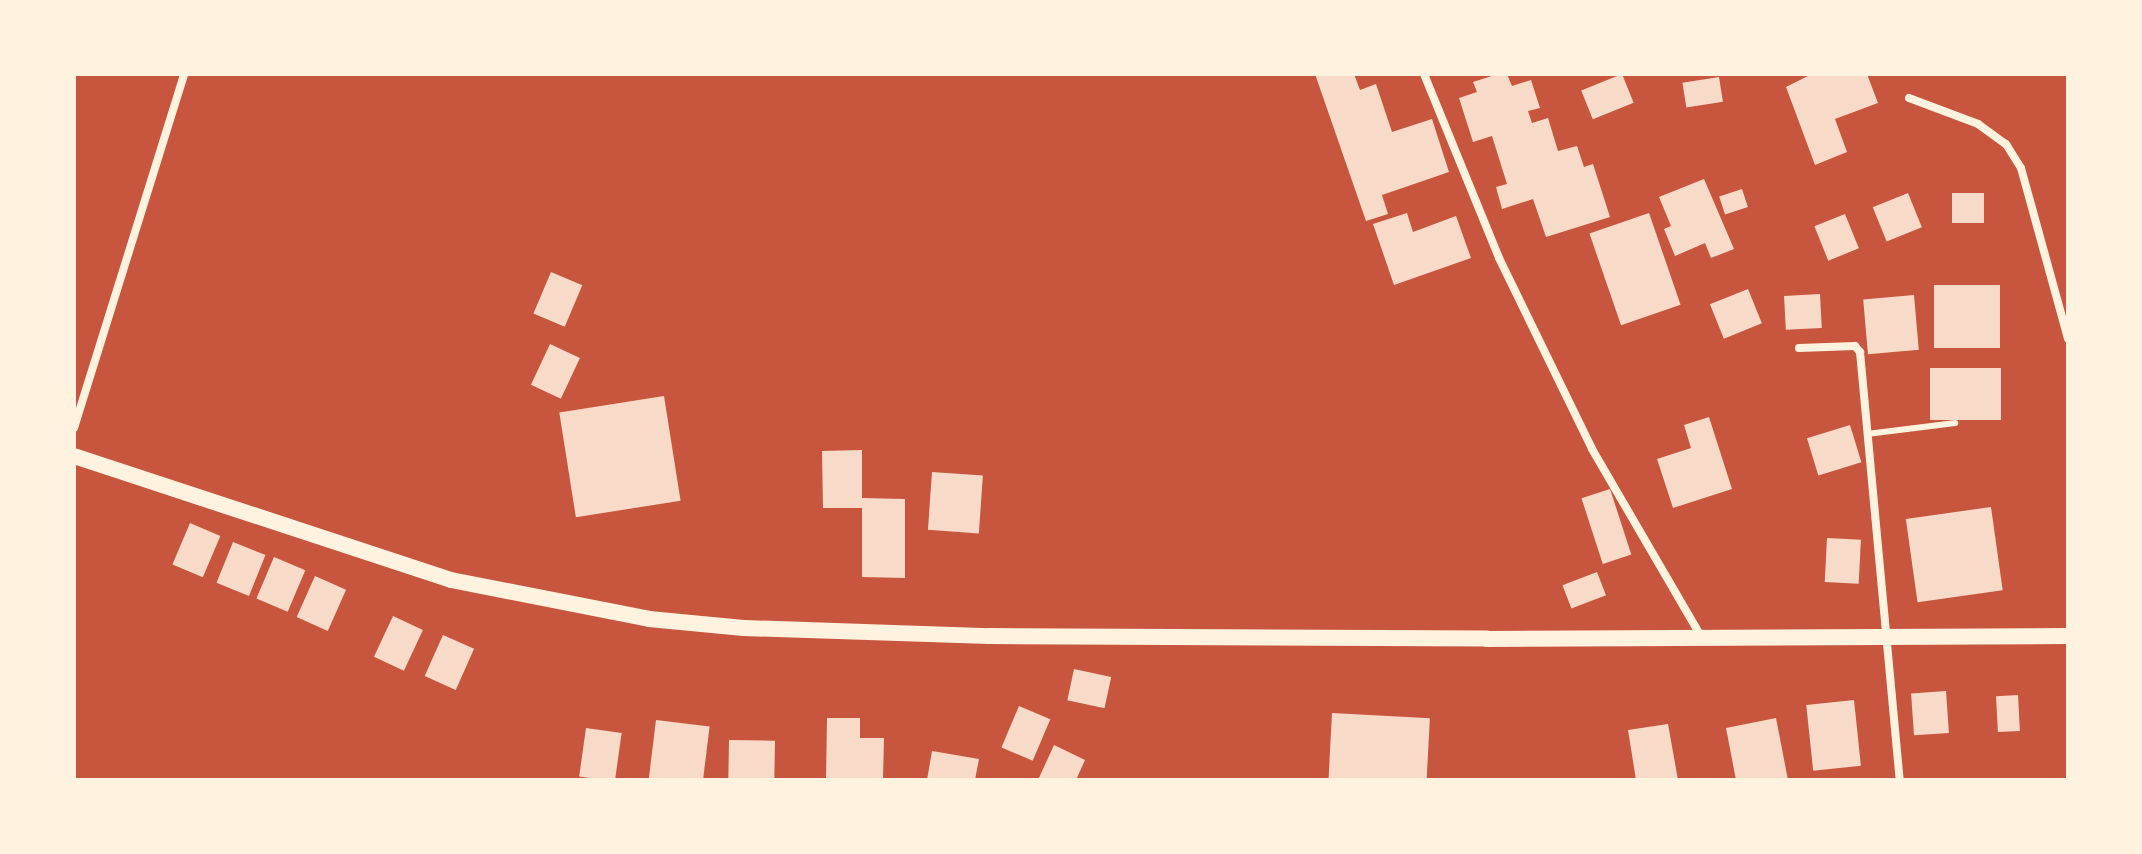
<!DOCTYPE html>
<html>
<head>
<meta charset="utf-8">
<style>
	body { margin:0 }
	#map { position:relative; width:2142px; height:854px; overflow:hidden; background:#c8553d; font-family:"Nunito Sans",sans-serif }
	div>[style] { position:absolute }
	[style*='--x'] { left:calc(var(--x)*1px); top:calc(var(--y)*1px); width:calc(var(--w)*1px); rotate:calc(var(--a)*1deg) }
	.building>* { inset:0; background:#f7dbc8; transform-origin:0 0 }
	.service>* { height:6px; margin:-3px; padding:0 3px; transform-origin:3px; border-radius:3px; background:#fff3e0 }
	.minor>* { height:8px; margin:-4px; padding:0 4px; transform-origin:4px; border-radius:4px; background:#fff3e0 }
	.secondary>* { height:16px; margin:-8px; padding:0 8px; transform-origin:8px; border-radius:8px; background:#fff3e0 }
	span { translate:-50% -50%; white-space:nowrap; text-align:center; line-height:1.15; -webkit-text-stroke:6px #fff3e0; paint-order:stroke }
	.frame { position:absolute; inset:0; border:76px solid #fff3e0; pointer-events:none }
</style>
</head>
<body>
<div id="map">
	<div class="building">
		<div style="clip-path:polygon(1315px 74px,1354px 74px,1360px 90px,1376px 84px,1392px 132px,1432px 119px,1449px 172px,1382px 195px,1388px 214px,1366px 221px)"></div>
		<div style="clip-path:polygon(1498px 74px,1507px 74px,1512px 86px,1531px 80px,1540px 108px,1528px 111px,1532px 123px,1548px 118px,1558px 151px,1577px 146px,1584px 167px,1593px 164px,1610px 217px,1546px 237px,1533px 199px,1502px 209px,1496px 187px,1507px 184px,1492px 136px,1473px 142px,1459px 98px,1477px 92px,1473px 82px)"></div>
		<div style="left:1622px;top:74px;width:31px;height:44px;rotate:68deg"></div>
		<div style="clip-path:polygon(1812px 74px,1867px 74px,1878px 103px,1835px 119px,1847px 152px,1815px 165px,1786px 87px)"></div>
		<div style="left:1719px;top:77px;width:25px;height:37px;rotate:81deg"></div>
		<div style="clip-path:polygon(1704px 179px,1734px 249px,1711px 258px,1705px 243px,1675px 256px,1664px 229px,1671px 226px,1659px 197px)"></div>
		<div style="left:1742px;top:189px;width:19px;height:24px;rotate:72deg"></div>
		<div style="left:1908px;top:193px;width:37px;height:38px;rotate:68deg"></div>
		<div style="left:1952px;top:193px;width:32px;height:30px"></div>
		<div style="clip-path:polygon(1407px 213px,1413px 232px,1456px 216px,1471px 258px,1394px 285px,1373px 224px)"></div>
		<div style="left:1649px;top:213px;width:97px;height:63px;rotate:71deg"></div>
		<div style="left:1845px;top:214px;width:37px;height:33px;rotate:68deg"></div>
		<div style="left:551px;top:272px;width:34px;height:45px;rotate:23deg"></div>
		<div style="left:1934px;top:285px;width:66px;height:63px"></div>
		<div style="left:1748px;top:289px;width:37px;height:41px;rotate:68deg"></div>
		<div style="left:1820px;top:294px;width:34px;height:36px;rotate:87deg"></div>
		<div style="left:1914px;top:295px;width:55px;height:51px;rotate:85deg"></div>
		<div style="left:550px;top:344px;width:33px;height:45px;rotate:25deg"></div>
		<div style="left:2001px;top:368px;width:52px;height:71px;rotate:90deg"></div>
		<div style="left:664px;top:396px;width:106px;height:106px;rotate:81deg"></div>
		<div style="clip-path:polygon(1709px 417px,1732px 489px,1673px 508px,1657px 459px,1691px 448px,1684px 425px)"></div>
		<div style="left:1850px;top:425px;width:39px;height:45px;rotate:73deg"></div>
		<div style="clip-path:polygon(862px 450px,862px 498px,905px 499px,905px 578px,862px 577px,862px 508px,823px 508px,822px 451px)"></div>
		<div style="left:932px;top:472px;width:51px;height:58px;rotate:4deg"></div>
		<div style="left:1610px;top:489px;width:69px;height:30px;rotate:72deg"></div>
		<div style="left:1991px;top:507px;width:84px;height:86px;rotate:82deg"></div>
		<div style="left:190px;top:523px;width:33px;height:45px;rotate:23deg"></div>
		<div style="left:1827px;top:538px;width:34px;height:44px;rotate:3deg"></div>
		<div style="left:233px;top:542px;width:35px;height:44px;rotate:22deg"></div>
		<div style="left:274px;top:557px;width:34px;height:45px;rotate:23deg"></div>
		<div style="left:1597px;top:572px;width:25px;height:37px;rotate:69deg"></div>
		<div style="left:315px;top:576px;width:34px;height:45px;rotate:24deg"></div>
		<div style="left:393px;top:616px;width:33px;height:45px;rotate:25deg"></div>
		<div style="left:443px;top:635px;width:34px;height:45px;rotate:24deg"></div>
		<div style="left:1074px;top:669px;width:38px;height:32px;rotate:12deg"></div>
		<div style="left:1946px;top:691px;width:42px;height:35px;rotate:86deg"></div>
		<div style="left:2018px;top:695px;width:36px;height:22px;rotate:87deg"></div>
		<div style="left:1854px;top:700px;width:66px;height:48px;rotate:84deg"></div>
		<div style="left:1019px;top:706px;width:34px;height:45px;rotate:23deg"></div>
		<div style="left:1332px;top:713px;width:98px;height:67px;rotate:3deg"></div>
		<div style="clip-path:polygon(827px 718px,860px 718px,860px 738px,884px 738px,883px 780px,826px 780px)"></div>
		<div style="clip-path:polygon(1776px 718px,1788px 780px,1736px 780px,1726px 728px)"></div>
		<div style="left:656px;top:720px;width:54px;height:61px;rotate:7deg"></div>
		<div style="clip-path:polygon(1668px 724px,1678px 780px,1636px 780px,1628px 730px)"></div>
		<div style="left:586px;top:728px;width:36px;height:49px;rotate:8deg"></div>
		<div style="left:729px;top:740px;width:46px;height:40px;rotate:1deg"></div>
		<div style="clip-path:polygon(1054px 745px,1085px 760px,1076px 780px,1038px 780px)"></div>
		<div style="clip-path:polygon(932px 751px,979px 759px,975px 780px,927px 780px)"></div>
	</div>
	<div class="service">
		<div style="--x:1867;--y:434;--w:89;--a:-7.1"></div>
	</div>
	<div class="minor">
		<div style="--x:1424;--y:74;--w:199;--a:67.8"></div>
		<div style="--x:1499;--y:258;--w:212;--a:64"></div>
		<div style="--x:1592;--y:449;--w:216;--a:59.8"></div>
		<div style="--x:1909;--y:98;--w:74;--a:20.6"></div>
		<div style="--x:1978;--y:124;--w:34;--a:36"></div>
		<div style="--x:2006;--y:144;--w:28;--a:58"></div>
		<div style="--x:2021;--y:168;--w:177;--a:74.6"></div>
		<div style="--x:1799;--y:348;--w:56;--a:-2"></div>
		<div style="--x:1855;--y:346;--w:8;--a:50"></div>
		<div style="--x:1860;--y:352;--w:430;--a:84.7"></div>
		<div style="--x:74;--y:428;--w:371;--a:-72.7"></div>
	</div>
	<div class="secondary">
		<div style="--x:74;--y:456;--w:397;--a:18.2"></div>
		<div style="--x:451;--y:580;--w:202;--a:11.1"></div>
		<div style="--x:649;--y:619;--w:95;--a:5.4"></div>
		<div style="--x:744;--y:628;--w:245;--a:1.9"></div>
		<div style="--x:989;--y:636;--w:498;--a:0.3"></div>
		<div style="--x:1487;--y:639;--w:581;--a:-0.3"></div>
	</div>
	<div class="frame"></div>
</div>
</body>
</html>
